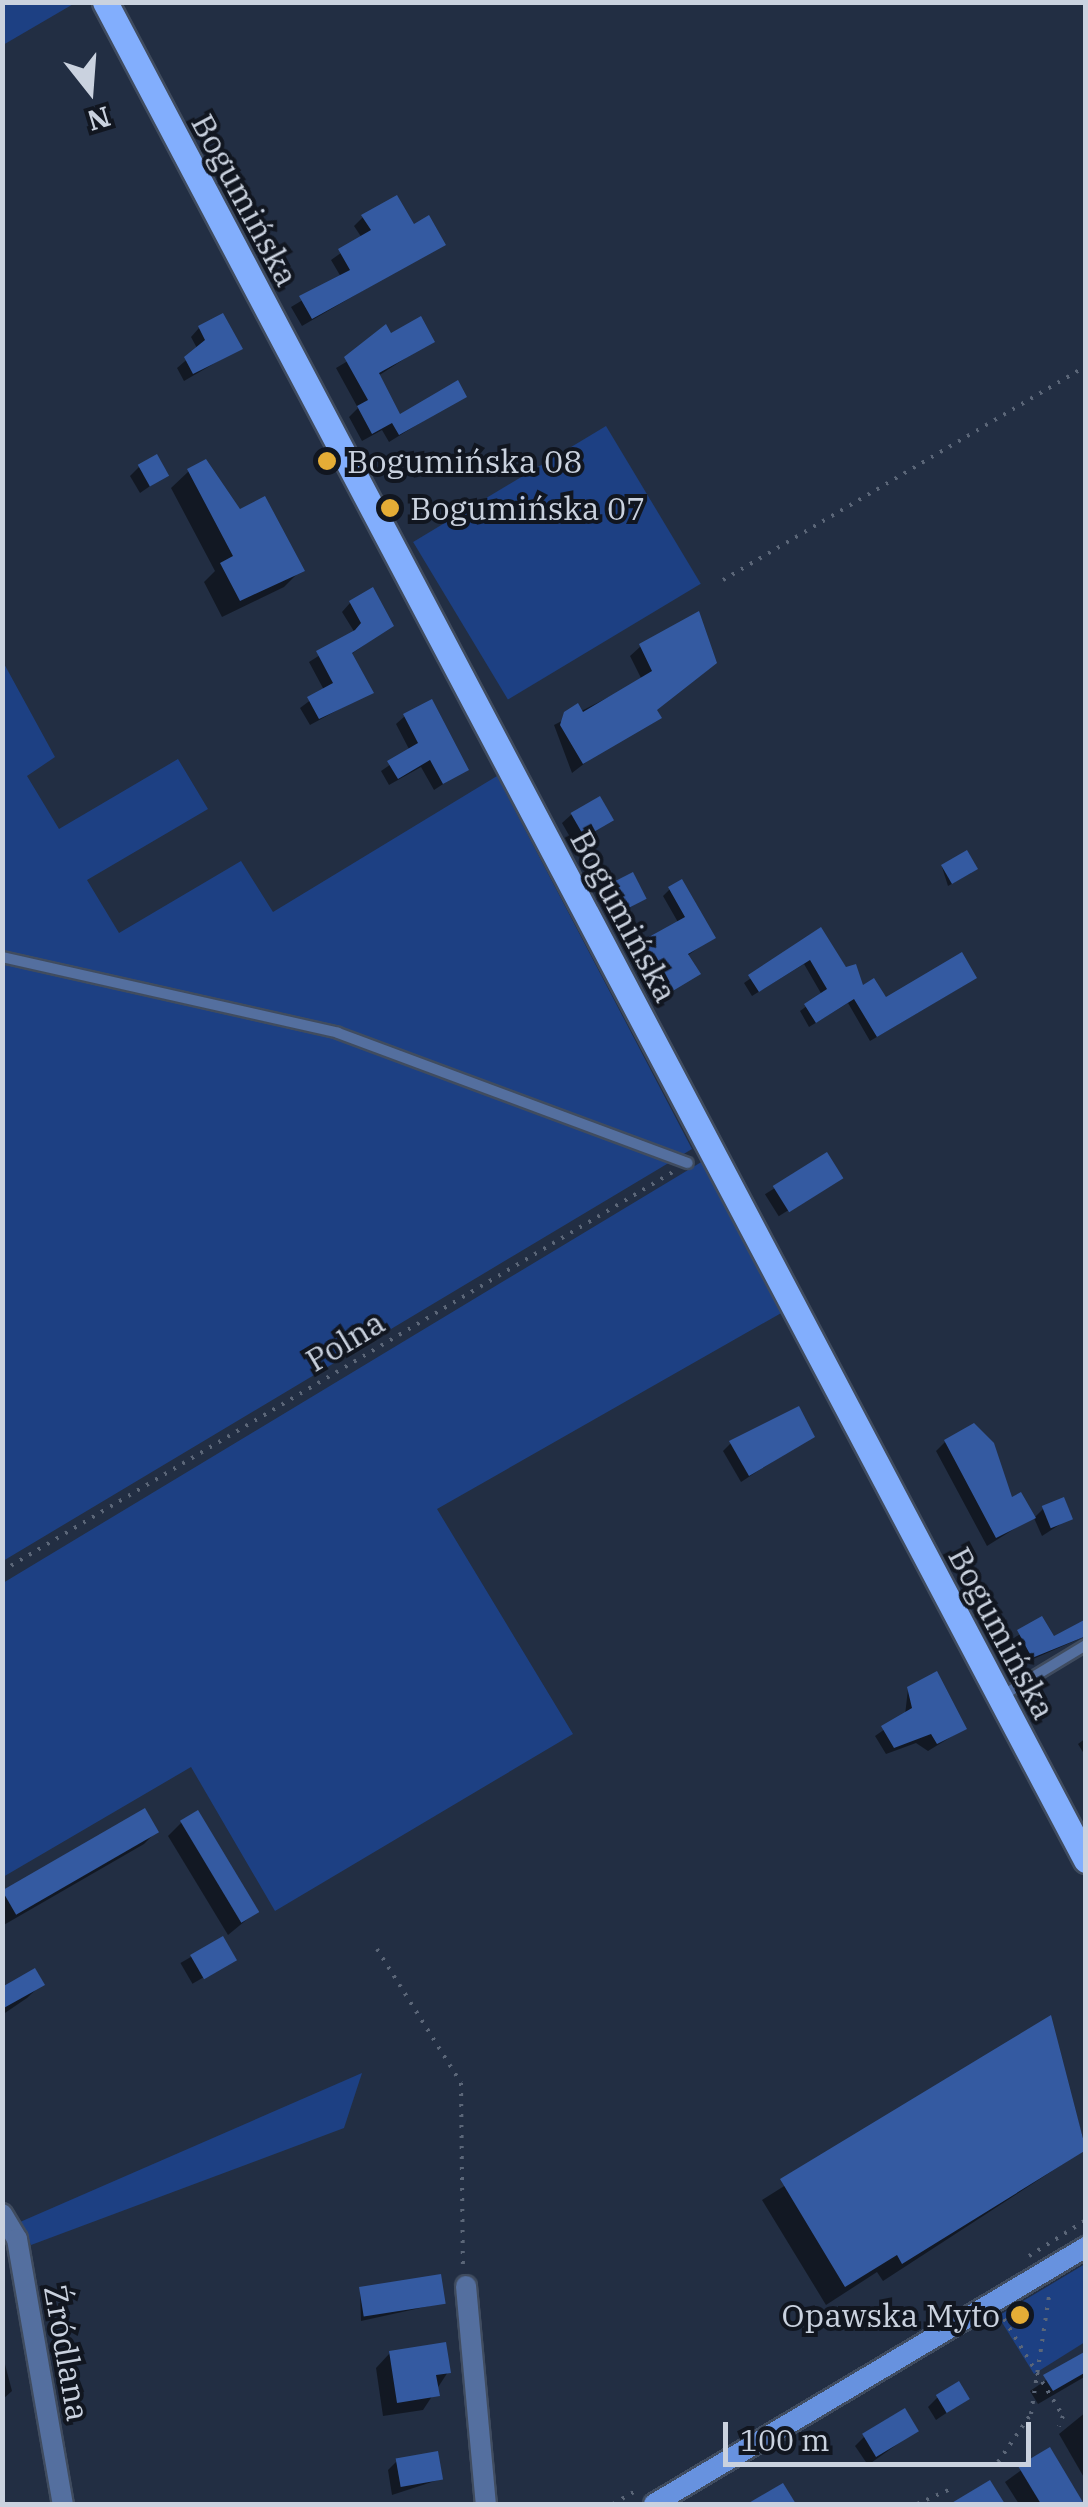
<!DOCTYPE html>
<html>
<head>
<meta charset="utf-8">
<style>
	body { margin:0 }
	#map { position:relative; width:1088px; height:2507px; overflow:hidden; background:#222e43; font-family:"IBM Plex Serif",serif }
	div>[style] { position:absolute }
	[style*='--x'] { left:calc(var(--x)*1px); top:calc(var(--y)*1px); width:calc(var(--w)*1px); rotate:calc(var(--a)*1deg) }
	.green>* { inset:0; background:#1d4083; transform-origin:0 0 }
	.shadow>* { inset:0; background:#0007; transform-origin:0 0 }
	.building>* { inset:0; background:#345aa1; transform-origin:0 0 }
	.path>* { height:4px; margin-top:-2px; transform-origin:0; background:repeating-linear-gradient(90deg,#5b6678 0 2.5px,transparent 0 10.5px) }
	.roads { filter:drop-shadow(2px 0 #404c5f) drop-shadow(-2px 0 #404c5f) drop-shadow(0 2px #404c5f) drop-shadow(0 -2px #404c5f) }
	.service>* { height:10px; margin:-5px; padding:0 5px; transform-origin:5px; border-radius:5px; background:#546f9f }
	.minor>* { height:20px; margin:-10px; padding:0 10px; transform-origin:10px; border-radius:10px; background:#546f9f }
	.secondary>* { height:20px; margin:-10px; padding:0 10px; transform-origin:10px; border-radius:10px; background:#6792df }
	.primary>* { height:25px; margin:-12.5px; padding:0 12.5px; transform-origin:12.5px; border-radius:12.5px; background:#82aefd }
	.dots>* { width:28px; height:28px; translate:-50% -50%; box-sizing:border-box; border:5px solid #111620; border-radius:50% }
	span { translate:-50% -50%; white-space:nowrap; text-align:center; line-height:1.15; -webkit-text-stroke:8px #111620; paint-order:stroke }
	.street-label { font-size:32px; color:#cad2df }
	.poi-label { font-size:32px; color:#cad2df }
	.left { translate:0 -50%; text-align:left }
	.right { translate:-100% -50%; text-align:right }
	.frame { position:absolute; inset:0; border:5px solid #cad2df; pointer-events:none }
	.north { position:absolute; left:40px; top:40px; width:100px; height:100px; -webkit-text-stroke:8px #111620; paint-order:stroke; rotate:163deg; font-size:28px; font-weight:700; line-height:40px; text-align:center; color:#cad2df }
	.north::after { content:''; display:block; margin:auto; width:35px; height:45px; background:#cad2df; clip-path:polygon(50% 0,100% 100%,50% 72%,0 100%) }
	.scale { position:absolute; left:723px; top:2422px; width:308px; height:45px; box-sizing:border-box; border:5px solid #cad2df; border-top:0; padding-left:12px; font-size:30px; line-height:35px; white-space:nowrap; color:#cad2df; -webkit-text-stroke:8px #111620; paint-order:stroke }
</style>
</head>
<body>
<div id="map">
	<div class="green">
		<div style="clip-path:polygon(3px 2px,75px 2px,75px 3px,3px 45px)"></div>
		<div style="left:606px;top:426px;width:184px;height:225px;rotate:59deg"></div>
		<div style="clip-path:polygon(2px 660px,55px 757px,27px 776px,59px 829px,178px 759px,208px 809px,87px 880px,119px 933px,241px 861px,273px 912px,497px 776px,692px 1149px,3px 1561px)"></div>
		<div style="clip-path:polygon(703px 1161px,783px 1312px,437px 1509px,573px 1734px,275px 1911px,191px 1767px,3px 1877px,3px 1583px)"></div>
		<div style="clip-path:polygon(362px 2073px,344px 2128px,31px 2245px,20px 2222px)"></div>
		<div style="clip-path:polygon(1085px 2264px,1085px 2342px,1034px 2374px,998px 2316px)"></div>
	</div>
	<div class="shadow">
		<div style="clip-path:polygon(363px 217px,443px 244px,302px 326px,291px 307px,341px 277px,331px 260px,362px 238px,354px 226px)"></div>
		<div style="clip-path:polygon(199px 328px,239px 349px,184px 381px,177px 368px,198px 350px,191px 337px)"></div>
		<div style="clip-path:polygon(390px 336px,432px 341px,378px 376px,399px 418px,464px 396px,389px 442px,382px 430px,362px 441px,349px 417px,358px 408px,336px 368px)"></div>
		<div style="clip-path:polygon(139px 467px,166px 475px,140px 493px,130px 476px)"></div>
		<div style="clip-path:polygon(189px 471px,301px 570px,284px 587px,222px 617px,204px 582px,215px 571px,171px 488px)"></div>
		<div style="clip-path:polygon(350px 603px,391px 626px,350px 655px,371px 692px,310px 725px,300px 708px,324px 690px,309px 662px,355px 633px,342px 612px)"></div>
		<div style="clip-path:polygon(641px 646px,703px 673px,572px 773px,554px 725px,642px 680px,630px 656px)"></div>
		<div style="clip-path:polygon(405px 716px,466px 769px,434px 790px,421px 767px,389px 785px,381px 771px,410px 751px,396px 724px)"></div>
		<div style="clip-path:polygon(572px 814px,611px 820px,574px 844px,562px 823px)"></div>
		<div style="clip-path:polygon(942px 867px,971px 873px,948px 886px)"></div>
		<div style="clip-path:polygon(610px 887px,644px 898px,613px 919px,601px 896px)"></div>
		<div style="clip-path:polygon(670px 889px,713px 937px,687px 956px,697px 974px,659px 999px,633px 952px,679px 924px,663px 896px)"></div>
		<div style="clip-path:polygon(820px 930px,861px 989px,885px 1001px,968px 983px,870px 1041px,848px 1003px,809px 1027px,800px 1011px,822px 995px,804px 964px,752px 996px,744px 983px)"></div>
		<div style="left:826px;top:1156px;width:26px;height:72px;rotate:58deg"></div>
		<div style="clip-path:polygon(812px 1436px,741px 1482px,723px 1451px,731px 1443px)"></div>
		<div style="clip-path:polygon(945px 1442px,1010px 1501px,1033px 1517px,987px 1546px,936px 1451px)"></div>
		<div style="clip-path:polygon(1043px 1509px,1070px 1518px,1042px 1536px,1034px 1518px)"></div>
		<div style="clip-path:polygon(1041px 1620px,1053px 1640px,1086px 1636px,1024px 1663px,1011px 1640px)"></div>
		<div style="clip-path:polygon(908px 1689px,964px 1729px,928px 1751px,916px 1743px,886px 1754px,875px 1736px,905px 1715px)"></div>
		<div style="clip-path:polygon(1086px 1738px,1086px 1757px,1078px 1744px)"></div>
		<div style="clip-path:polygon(182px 1822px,256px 1912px,228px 1935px,168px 1836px)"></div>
		<div style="clip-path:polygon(156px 1832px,144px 1844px,2px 1926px,2px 1893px)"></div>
		<div style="left:222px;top:1939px;width:24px;height:48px;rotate:60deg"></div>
		<div style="clip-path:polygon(42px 1984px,27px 1998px,2px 2015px,2px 1989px)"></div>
		<div style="clip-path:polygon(1049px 2019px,1086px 2149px,883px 2281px,877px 2272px,826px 2305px,762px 2200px)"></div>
		<div style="clip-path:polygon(360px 2291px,443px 2303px,361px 2321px)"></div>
		<div style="clip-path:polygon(2px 2353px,12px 2391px,2px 2400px)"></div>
		<div style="clip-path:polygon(390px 2353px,448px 2372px,423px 2410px,383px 2416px,376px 2368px)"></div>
		<div style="clip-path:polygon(1086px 2353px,1086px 2376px,1038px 2404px,1030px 2391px)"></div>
		<div style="clip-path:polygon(937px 2398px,967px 2399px,936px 2420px,928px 2407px)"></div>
		<div style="clip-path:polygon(1086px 2412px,1086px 2481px,1059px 2434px)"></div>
		<div style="clip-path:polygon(916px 2431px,868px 2465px,855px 2446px,864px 2437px)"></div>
		<div style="clip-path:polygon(1049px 2450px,1081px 2504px,1019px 2504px,1005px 2482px)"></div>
		<div style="clip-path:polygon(397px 2461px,441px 2479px,392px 2495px,388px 2470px)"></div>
	</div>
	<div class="building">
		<div style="clip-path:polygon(397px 195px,414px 224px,429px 215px,446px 245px,312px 319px,299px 296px,350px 270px,338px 249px,371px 230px,361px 215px)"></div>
		<div style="clip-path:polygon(223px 313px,243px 349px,193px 374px,184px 357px,205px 340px,198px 326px)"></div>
		<div style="clip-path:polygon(421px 316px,435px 342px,379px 373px,400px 414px,458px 380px,467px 397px,399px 435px,392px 423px,372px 434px,357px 406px,368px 400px,344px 357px,386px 324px,391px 333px)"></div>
		<div style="left:157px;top:454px;width:25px;height:22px;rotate:61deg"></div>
		<div style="clip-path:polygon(206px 459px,240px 509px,265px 496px,305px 571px,240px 601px,220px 563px,233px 556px,187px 469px)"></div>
		<div style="clip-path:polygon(373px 587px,394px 626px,352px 653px,374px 693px,319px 719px,307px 697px,333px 683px,316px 651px,355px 630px,361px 623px,349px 601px)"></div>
		<div style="clip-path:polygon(699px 611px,717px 663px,657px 710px,662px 718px,583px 764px,560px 725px,564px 712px,578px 703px,583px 712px,652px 671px,639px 644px)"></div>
		<div style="clip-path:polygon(432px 699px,469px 770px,443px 784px,430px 760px,398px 779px,387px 761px,418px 743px,403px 714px)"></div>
		<div style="left:600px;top:796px;width:28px;height:34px;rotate:60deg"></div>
		<div style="left:967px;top:850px;width:22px;height:30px;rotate:60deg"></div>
		<div style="left:633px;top:872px;width:30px;height:28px;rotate:63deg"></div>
		<div style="clip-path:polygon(682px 879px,716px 938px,688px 954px,701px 974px,666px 995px,638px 943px,685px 917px,668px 887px)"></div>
		<div style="clip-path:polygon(821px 927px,846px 967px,856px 964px,863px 985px,874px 978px,886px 997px,962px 952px,977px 978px,877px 1037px,854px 999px,816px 1023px,804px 1004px,827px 989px,810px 960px,759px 992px,748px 975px)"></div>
		<div style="left:827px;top:1152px;width:31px;height:64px;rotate:58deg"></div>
		<div style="clip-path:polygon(799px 1406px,815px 1437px,749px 1476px,729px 1441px)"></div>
		<div style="clip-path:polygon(974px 1423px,994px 1443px,1012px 1497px,1021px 1492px,1036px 1518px,996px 1538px,944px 1440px)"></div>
		<div style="left:1064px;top:1497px;width:24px;height:24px;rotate:68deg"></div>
		<div style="clip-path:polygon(1042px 1616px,1054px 1636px,1086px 1619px,1086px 1636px,1032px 1658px,1017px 1630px)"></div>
		<div style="clip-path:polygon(937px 1671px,967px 1729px,937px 1744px,931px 1734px,894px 1748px,881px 1726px,912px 1708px,907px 1687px)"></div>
		<div style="left:145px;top:1808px;width:28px;height:165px;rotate:60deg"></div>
		<div style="left:198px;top:1810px;width:119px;height:21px;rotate:59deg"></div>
		<div style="left:223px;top:1936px;width:28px;height:38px;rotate:60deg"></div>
		<div style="clip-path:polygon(35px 1968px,45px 1985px,2px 2009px,2px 1987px)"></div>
		<div style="clip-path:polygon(1051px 2015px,1086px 2150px,902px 2264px,897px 2255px,845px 2287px,780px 2179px)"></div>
		<div style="left:441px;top:2274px;width:30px;height:83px;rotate:81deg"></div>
		<div style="clip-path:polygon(446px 2342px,451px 2373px,436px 2375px,440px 2396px,397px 2403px,389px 2351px)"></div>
		<div style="clip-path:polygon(1086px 2351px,1086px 2372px,1053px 2391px,1043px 2375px)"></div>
		<div style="left:959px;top:2381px;width:21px;height:27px;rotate:59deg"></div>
		<div style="left:905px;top:2408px;width:27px;height:50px;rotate:59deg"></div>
		<div style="clip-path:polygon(1050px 2447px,1084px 2504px,1041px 2504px,1018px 2466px)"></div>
		<div style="left:438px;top:2451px;width:29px;height:43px;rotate:80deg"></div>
		<div style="clip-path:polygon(990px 2480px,1005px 2504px,950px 2504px)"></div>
		<div style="clip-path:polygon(783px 2483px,796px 2504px,747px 2504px)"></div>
	</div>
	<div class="path">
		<div style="--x:723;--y:580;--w:421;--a:-30.5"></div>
		<div style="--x:2;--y:1571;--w:781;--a:-30.74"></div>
		<div style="--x:377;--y:1949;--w:158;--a:57.9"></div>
		<div style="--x:461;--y:2083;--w:183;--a:89.4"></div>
		<div style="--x:1029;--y:2256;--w:67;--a:-32.3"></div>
		<div style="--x:1004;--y:2319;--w:114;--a:58.7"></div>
		<div style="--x:1063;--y:2416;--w:11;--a:112"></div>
		<div style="--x:998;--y:2462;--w:58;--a:-55.5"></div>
		<div style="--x:1031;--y:2414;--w:125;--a:-81.3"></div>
		<div style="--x:613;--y:2504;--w:30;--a:-30"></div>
		<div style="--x:917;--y:2504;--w:35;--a:-24"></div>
	</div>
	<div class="roads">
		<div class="service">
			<div style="--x:2;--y:957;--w:344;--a:12.7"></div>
			<div style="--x:338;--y:1033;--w:373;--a:20.4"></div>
			<div style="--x:1000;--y:1697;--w:100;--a:-31.2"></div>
		</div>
		<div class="minor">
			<div style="--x:2;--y:2214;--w:29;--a:59"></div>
			<div style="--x:17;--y:2239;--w:269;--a:80.2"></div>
			<div style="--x:466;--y:2286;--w:219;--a:84.8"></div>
		</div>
		<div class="secondary">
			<div style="--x:654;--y:2504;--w:503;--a:-30.75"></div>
		</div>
		<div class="primary">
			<div style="--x:105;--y:2;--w:2101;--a:62.17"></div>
		</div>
	</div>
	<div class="dots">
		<div style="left:327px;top:461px;background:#e5ad36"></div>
		<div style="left:390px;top:508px;background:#e5ad36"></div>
		<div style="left:1020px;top:2315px;background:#e5ad36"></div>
	</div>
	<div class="street-label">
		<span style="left:245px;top:200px;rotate:62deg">Bogumińska</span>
		<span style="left:624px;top:916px;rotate:62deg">Bogumińska</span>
		<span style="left:345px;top:1341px;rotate:-31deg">Polna</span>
		<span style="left:1002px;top:1633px;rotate:62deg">Bogumińska</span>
		<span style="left:67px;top:2353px;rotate:80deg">Źródlana</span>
	</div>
	<div class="poi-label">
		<span class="left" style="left:347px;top:461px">Bogumińska 08</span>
		<span class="left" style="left:410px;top:508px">Bogumińska 07</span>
		<span class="right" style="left:1000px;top:2315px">Opawska Myto</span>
	</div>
	<div class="frame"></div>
	<div class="north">N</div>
	<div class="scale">100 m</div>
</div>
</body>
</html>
